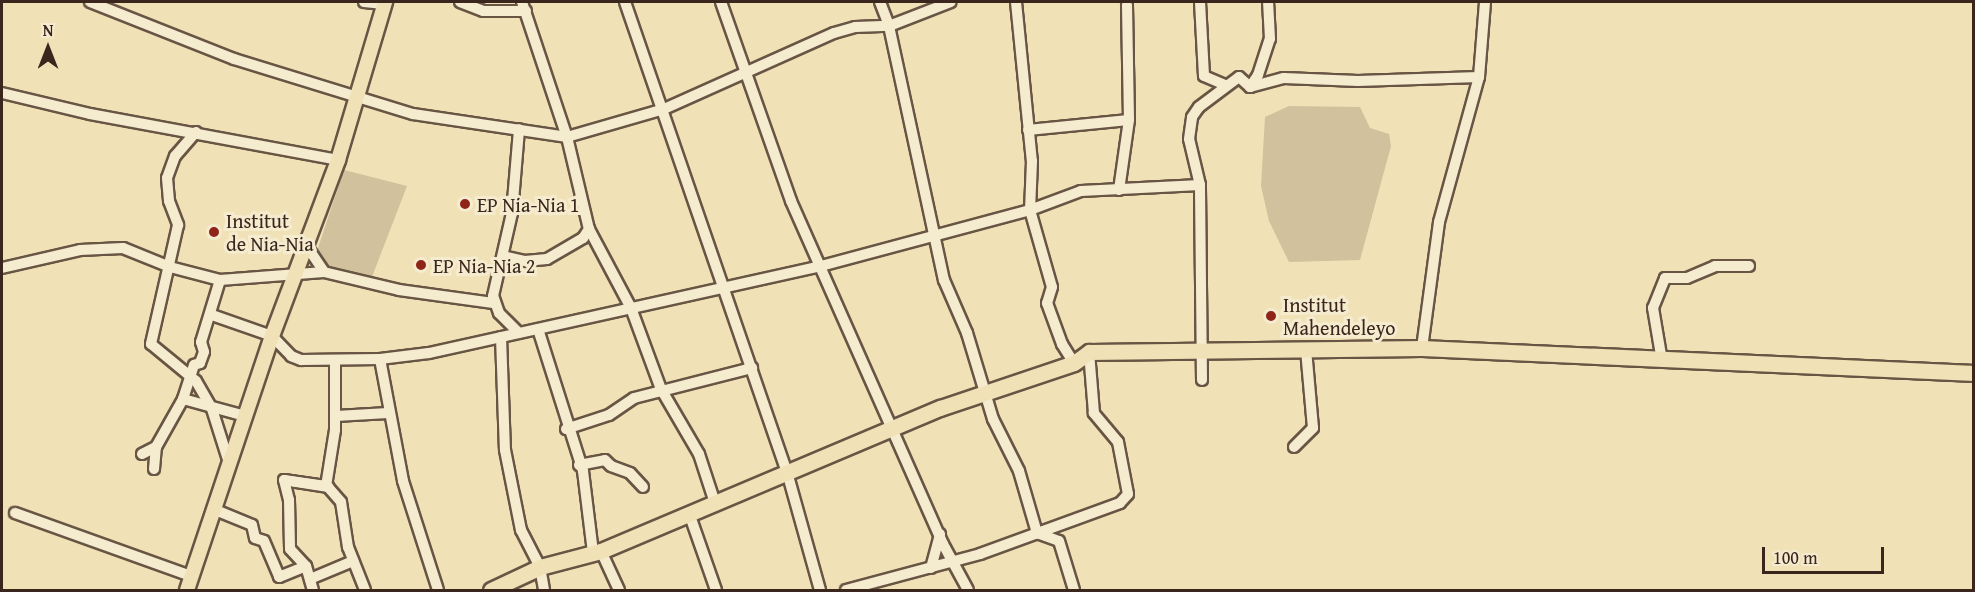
<!DOCTYPE html>
<html>
<head>
<meta charset="utf-8">
<style>
	body { margin:0 }
	#map { position:relative; width:1975px; height:592px; overflow:hidden; background:#f0e1b6; font-family:"Gentium Book Plus",serif }
	div>[style] { position:absolute }
	[style*='--x'] { left:calc(var(--x)*1px); top:calc(var(--y)*1px); width:calc(var(--w)*1px); rotate:calc(var(--a)*1deg) }
	.green>* { inset:0; background:#d1c19c }
	.roads { filter:drop-shadow(2px 0 #685544) drop-shadow(-2px 0 #685544) drop-shadow(0 2px #685544) drop-shadow(0 -2px #685544) }
	.minor>* { height:10px; margin:-5px; padding:0 5px; transform-origin:5px; border-radius:5px; background:#f5ecd0 }
	.major>* { height:14px; margin:-7px; padding:0 7px; transform-origin:7px; border-radius:7px; background:#f0e1b6 }
	.highway>* { height:15px; margin:-7.5px; padding:0 7.5px; transform-origin:7.5px; border-radius:7.5px; background:#f0e1b6 }
	.dots>* { width:16px; height:16px; translate:-50% -50%; box-sizing:border-box; border:3px solid #f5ecd0; border-radius:50% }
	span { translate:-50% -50%; white-space:nowrap; text-align:center; line-height:1.15; -webkit-text-stroke:6px #f5ecd0; paint-order:stroke }
	.poi-label { font-size:20px; color:#3b261e }
	.left { translate:0 -50%; text-align:left }
	.frame { position:absolute; inset:0; border:3px solid #3b261e; pointer-events:none }
	.north { position:absolute; left:18px; top:18px; width:60px; height:60px; -webkit-text-stroke:4px #f5ecd0; paint-order:stroke; rotate:0deg; font-size:16px; font-weight:700; line-height:24px; text-align:center; color:#3b261e }
	.north::after { content:''; display:block; margin:auto; width:21px; height:27px; background:#3b261e; clip-path:polygon(50% 0,100% 100%,50% 72%,0 100%) }
	.scale { position:absolute; left:1762px; top:547px; width:122px; height:27px; box-sizing:border-box; border:3px solid #3b261e; border-top:0; padding-left:8px; font-size:18px; line-height:21px; white-space:nowrap; color:#3b261e; -webkit-text-stroke:4px #f5ecd0; paint-order:stroke }
</style>
</head>
<body>
<div id="map">
	<div class="green">
		<div style="clip-path:polygon(1289px 106px,1360px 107px,1370px 128px,1389px 134px,1391px 146px,1360px 260px,1289px 262px,1269px 221px,1261px 186px,1265px 117px)"></div>
		<div style="clip-path:polygon(344px 170px,407px 186px,370px 282px,325px 270px,316px 254px)"></div>
	</div>
	<div class="roads">
		<div class="minor">
			<div style="--x:90;--y:2;--w:155;--a:21.6"></div>
			<div style="--x:234;--y:59;--w:187;--a:17.1"></div>
			<div style="--x:413;--y:114;--w:156;--a:8.5"></div>
			<div style="--x:567;--y:137;--w:101;--a:-16.1"></div>
			<div style="--x:664;--y:109;--w:186;--a:-24.1"></div>
			<div style="--x:834;--y:33;--w:22;--a:-16"></div>
			<div style="--x:855;--y:27;--w:34;--a:-2"></div>
			<div style="--x:889;--y:26;--w:66;--a:-21.2"></div>
			<div style="--x:364;--y:2;--w:20;--a:6"></div>
			<div style="--x:460;--y:2;--w:25;--a:21"></div>
			<div style="--x:483;--y:11;--w:43;--a:0"></div>
			<div style="--x:522;--y:2;--w:142;--a:71.6"></div>
			<div style="--x:567;--y:137;--w:95;--a:76.6"></div>
			<div style="--x:589;--y:229;--w:89;--a:62"></div>
			<div style="--x:631;--y:308;--w:86;--a:69.7"></div>
			<div style="--x:661;--y:389;--w:75;--a:59.7"></div>
			<div style="--x:699;--y:454;--w:48;--a:71.9"></div>
			<div style="--x:625;--y:2;--w:497;--a:71"></div>
			<div style="--x:787;--y:472;--w:123;--a:74.4"></div>
			<div style="--x:721;--y:2;--w:211;--a:70.6"></div>
			<div style="--x:791;--y:201;--w:375;--a:66.1"></div>
			<div style="--x:943;--y:544;--w:52;--a:61.5"></div>
			<div style="--x:880;--y:2;--w:26;--a:69"></div>
			<div style="--x:889;--y:26;--w:260;--a:77.8"></div>
			<div style="--x:944;--y:280;--w:58;--a:66.5"></div>
			<div style="--x:967;--y:333;--w:90;--a:73.2"></div>
			<div style="--x:993;--y:419;--w:58;--a:63.4"></div>
			<div style="--x:1019;--y:471;--w:65;--a:73.8"></div>
			<div style="--x:1037;--y:533;--w:23;--a:20"></div>
			<div style="--x:1059;--y:541;--w:51;--a:73"></div>
			<div style="--x:1016;--y:2;--w:160;--a:84.3"></div>
			<div style="--x:1032;--y:161;--w:49;--a:92.3"></div>
			<div style="--x:1030;--y:210;--w:80;--a:74.1"></div>
			<div style="--x:1052;--y:287;--w:17;--a:107"></div>
			<div style="--x:1047;--y:303;--w:44;--a:69.9"></div>
			<div style="--x:1062;--y:344;--w:22;--a:58"></div>
			<div style="--x:1200;--y:2;--w:74;--a:86.9"></div>
			<div style="--x:1204;--y:76;--w:23;--a:23"></div>
			<div style="--x:1250;--y:87;--w:14;--a:-56"></div>
			<div style="--x:1258;--y:75;--w:38;--a:-72"></div>
			<div style="--x:1270;--y:39;--w:37;--a:-93"></div>
			<div style="--x:2;--y:93;--w:90;--a:13.4"></div>
			<div style="--x:90;--y:114;--w:252;--a:10.5"></div>
			<div style="--x:1028;--y:130;--w:101;--a:-5.7"></div>
			<div style="--x:196;--y:132;--w:32;--a:131"></div>
			<div style="--x:175;--y:156;--w:23;--a:110"></div>
			<div style="--x:167;--y:178;--w:23;--a:85"></div>
			<div style="--x:169;--y:201;--w:26;--a:69"></div>
			<div style="--x:178;--y:225;--w:122;--a:102.8"></div>
			<div style="--x:151;--y:344;--w:58;--a:39.4"></div>
			<div style="--x:196;--y:381;--w:32;--a:60"></div>
			<div style="--x:212;--y:409;--w:57;--a:72.5"></div>
			<div style="--x:1119;--y:190;--w:71;--a:-81.9"></div>
			<div style="--x:1129;--y:120;--w:115;--a:-91"></div>
			<div style="--x:306;--y:245;--w:32;--a:56"></div>
			<div style="--x:503;--y:256;--w:23;--a:13"></div>
			<div style="--x:525;--y:261;--w:22;--a:-5"></div>
			<div style="--x:547;--y:259;--w:42;--a:-30.3"></div>
			<div style="--x:583;--y:238;--w:11;--a:-56"></div>
			<div style="--x:2;--y:268;--w:80;--a:-13"></div>
			<div style="--x:80;--y:250;--w:43;--a:-2.7"></div>
			<div style="--x:123;--y:248;--w:51;--a:22"></div>
			<div style="--x:170;--y:267;--w:52;--a:14.6"></div>
			<div style="--x:220;--y:280;--w:104;--a:-4.4"></div>
			<div style="--x:324;--y:272;--w:77;--a:13.5"></div>
			<div style="--x:399;--y:290;--w:95;--a:7.9"></div>
			<div style="--x:220;--y:280;--w:65;--a:107"></div>
			<div style="--x:201;--y:342;--w:10;--a:73"></div>
			<div style="--x:204;--y:352;--w:12;--a:110"></div>
			<div style="--x:200;--y:363;--w:6;--a:162"></div>
			<div style="--x:194;--y:365;--w:36;--a:108"></div>
			<div style="--x:183;--y:399;--w:64;--a:15.3"></div>
			<div style="--x:212;--y:315;--w:64;--a:19.3"></div>
			<div style="--x:272;--y:336;--w:28;--a:46"></div>
			<div style="--x:291;--y:356;--w:11;--a:22"></div>
			<div style="--x:301;--y:360;--w:79;--a:-0.7"></div>
			<div style="--x:380;--y:359;--w:49;--a:-7"></div>
			<div style="--x:429;--y:353;--w:402;--a:-12.5"></div>
			<div style="--x:821;--y:266;--w:216;--a:-15"></div>
			<div style="--x:1030;--y:210;--w:54;--a:-20.4"></div>
			<div style="--x:1081;--y:191;--w:119;--a:-2.9"></div>
			<div style="--x:538;--y:329;--w:149;--a:72.4"></div>
			<div style="--x:583;--y:471;--w:82;--a:83"></div>
			<div style="--x:519;--y:333;--w:28;--a:-135"></div>
			<div style="--x:499;--y:313;--w:18;--a:-109"></div>
			<div style="--x:493;--y:296;--w:85;--a:-77.1"></div>
			<div style="--x:512;--y:213;--w:84;--a:-85.2"></div>
			<div style="--x:501;--y:337;--w:113;--a:88"></div>
			<div style="--x:505;--y:450;--w:82;--a:78.7"></div>
			<div style="--x:521;--y:530;--w:42;--a:62.8"></div>
			<div style="--x:540;--y:567;--w:23;--a:80"></div>
			<div style="--x:1422;--y:348;--w:127;--a:-82.3"></div>
			<div style="--x:1439;--y:222;--w:150;--a:-74.6"></div>
			<div style="--x:1479;--y:77;--w:75;--a:-85.4"></div>
			<div style="--x:380;--y:359;--w:124;--a:79.3"></div>
			<div style="--x:403;--y:481;--w:114;--a:72.2"></div>
			<div style="--x:335;--y:361;--w:69;--a:90"></div>
			<div style="--x:335;--y:430;--w:57;--a:99.1"></div>
			<div style="--x:326;--y:486;--w:42;--a:-171.9"></div>
			<div style="--x:284;--y:480;--w:45;--a:9"></div>
			<div style="--x:328;--y:487;--w:20;--a:49"></div>
			<div style="--x:341;--y:502;--w:46;--a:81.2"></div>
			<div style="--x:348;--y:547;--w:46;--a:68.4"></div>
			<div style="--x:1662;--y:361;--w:54;--a:-99.6"></div>
			<div style="--x:1653;--y:308;--w:32;--a:-68"></div>
			<div style="--x:1665;--y:278;--w:22;--a:0"></div>
			<div style="--x:1687;--y:278;--w:30;--a:-23"></div>
			<div style="--x:1715;--y:266;--w:34;--a:0"></div>
			<div style="--x:1202;--y:380;--w:195;--a:-90.6"></div>
			<div style="--x:1200;--y:185;--w:47;--a:-103.4"></div>
			<div style="--x:1189;--y:139;--w:22;--a:-82"></div>
			<div style="--x:1192;--y:117;--w:12;--a:-55"></div>
			<div style="--x:1199;--y:107;--w:50;--a:-36.9"></div>
			<div style="--x:1239;--y:77;--w:15;--a:42"></div>
			<div style="--x:1250;--y:87;--w:35;--a:-15"></div>
			<div style="--x:1284;--y:78;--w:74;--a:2.3"></div>
			<div style="--x:1358;--y:81;--w:121;--a:-1.9"></div>
			<div style="--x:336;--y:416;--w:52;--a:-3.3"></div>
			<div style="--x:566;--y:429;--w:45;--a:-18"></div>
			<div style="--x:609;--y:415;--w:30;--a:-34"></div>
			<div style="--x:634;--y:398;--w:122;--a:-14.3"></div>
			<div style="--x:1294;--y:447;--w:27;--a:-45"></div>
			<div style="--x:1313;--y:428;--w:78;--a:-95.1"></div>
			<div style="--x:142;--y:454;--w:16;--a:-27"></div>
			<div style="--x:156;--y:447;--w:55;--a:-60.6"></div>
			<div style="--x:579;--y:465;--w:26;--a:-11"></div>
			<div style="--x:605;--y:460;--w:8;--a:45"></div>
			<div style="--x:611;--y:466;--w:20;--a:20"></div>
			<div style="--x:630;--y:473;--w:19;--a:47"></div>
			<div style="--x:154;--y:469;--w:22;--a:-85"></div>
			<div style="--x:284;--y:480;--w:21;--a:76"></div>
			<div style="--x:289;--y:500;--w:49;--a:88.8"></div>
			<div style="--x:290;--y:549;--w:23;--a:47"></div>
			<div style="--x:306;--y:566;--w:25;--a:74"></div>
			<div style="--x:213;--y:509;--w:42;--a:22.3"></div>
			<div style="--x:252;--y:525;--w:13;--a:77"></div>
			<div style="--x:255;--y:538;--w:9;--a:18"></div>
			<div style="--x:264;--y:541;--w:39;--a:67"></div>
			<div style="--x:279;--y:577;--w:29;--a:-22"></div>
			<div style="--x:15;--y:513;--w:187;--a:19.7"></div>
			<div style="--x:689;--y:513;--w:82;--a:70.7"></div>
			<div style="--x:601;--y:551;--w:43;--a:65.2"></div>
			<div style="--x:931;--y:568;--w:35;--a:-75"></div>
			<div style="--x:310;--y:579;--w:47;--a:-22.7"></div>
			<div style="--x:846;--y:590;--w:139;--a:-15"></div>
			<div style="--x:980;--y:554;--w:149;--a:-20"></div>
			<div style="--x:1120;--y:503;--w:12;--a:-48"></div>
			<div style="--x:1128;--y:494;--w:53;--a:-100.9"></div>
			<div style="--x:1118;--y:442;--w:38;--a:-130"></div>
			<div style="--x:1094;--y:413;--w:61;--a:-94.7"></div>
		</div>
		<div class="major">
			<div style="--x:187;--y:590;--w:268;--a:-71.5"></div>
			<div style="--x:272;--y:336;--w:188;--a:-69.4"></div>
			<div style="--x:338;--y:160;--w:165;--a:-73.4"></div>
		</div>
		<div class="highway">
			<div style="--x:491;--y:590;--w:54;--a:-25.1"></div>
			<div style="--x:540;--y:567;--w:63;--a:-14.7"></div>
			<div style="--x:601;--y:551;--w:368;--a:-22.9"></div>
			<div style="--x:940;--y:408;--w:141;--a:-18.6"></div>
			<div style="--x:1074;--y:363;--w:19;--a:-36"></div>
			<div style="--x:1089;--y:352;--w:333;--a:-0.7"></div>
			<div style="--x:1422;--y:348;--w:553;--a:2.59"></div>
		</div>
	</div>
	<div class="dots">
		<div style="left:465px;top:204px;background:#8f2418"></div>
		<div style="left:214px;top:232px;background:#8f2418"></div>
		<div style="left:421px;top:265px;background:#8f2418"></div>
		<div style="left:1271px;top:316px;background:#8f2418"></div>
	</div>
	<div class="poi-label">
		<span class="left" style="left:477px;top:204px">EP Nia-Nia 1</span>
		<span class="left" style="left:226px;top:232px">Institut<br>de Nia-Nia</span>
		<span class="left" style="left:433px;top:265px">EP Nia-Nia 2</span>
		<span class="left" style="left:1283px;top:316px">Institut<br>Mahendeleyo</span>
	</div>
	<div class="frame"></div>
	<div class="north">N</div>
	<div class="scale">100 m</div>
</div>
</body>
</html>
